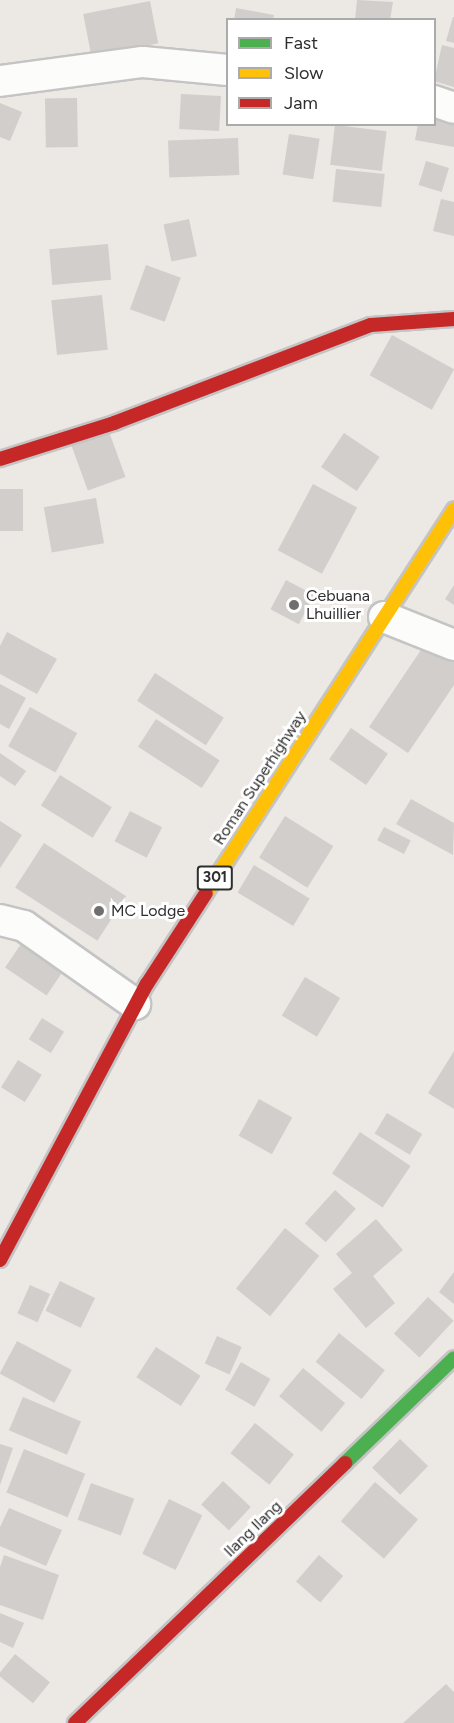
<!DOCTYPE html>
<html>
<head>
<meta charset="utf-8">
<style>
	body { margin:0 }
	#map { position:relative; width:454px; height:1723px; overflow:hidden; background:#ece8e4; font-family:Figtree,sans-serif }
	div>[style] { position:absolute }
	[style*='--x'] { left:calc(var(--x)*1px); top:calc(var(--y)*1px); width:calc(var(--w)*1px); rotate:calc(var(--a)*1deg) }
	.building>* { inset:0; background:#d1cecb; transform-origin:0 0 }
	.roads { filter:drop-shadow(2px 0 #c5c4c5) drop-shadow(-2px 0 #c5c4c5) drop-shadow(0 2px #c5c4c5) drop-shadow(0 -2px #c5c4c5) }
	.street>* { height:30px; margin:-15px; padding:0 15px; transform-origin:15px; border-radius:15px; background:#fcfcfb }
	.fast>* { height:14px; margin:-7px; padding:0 7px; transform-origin:7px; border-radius:7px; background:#4caf50 }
	.slow>* { height:14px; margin:-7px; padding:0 7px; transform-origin:7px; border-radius:7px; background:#ffc107 }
	.jam>* { height:14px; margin:-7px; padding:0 7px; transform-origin:7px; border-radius:7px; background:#c62828 }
	.dots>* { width:16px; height:16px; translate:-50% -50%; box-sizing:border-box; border:3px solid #fff; border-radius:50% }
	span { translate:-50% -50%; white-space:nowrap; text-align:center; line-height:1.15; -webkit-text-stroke:6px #fff; paint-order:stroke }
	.shield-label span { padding:2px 4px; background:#fff; border:2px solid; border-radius:4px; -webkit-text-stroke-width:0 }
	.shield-label { font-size:15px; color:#2e2e2e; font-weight:700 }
	.poi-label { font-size:16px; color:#2e2e2e }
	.left { translate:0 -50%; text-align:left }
	.street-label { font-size:16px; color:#2e2e2e }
	.legend { position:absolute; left:226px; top:18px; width:210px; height:108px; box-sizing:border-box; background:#fff; border:2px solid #ababab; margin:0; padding:8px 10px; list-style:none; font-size:18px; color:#2e2e2e }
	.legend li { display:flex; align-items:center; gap:12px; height:30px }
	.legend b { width:30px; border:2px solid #ababab }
</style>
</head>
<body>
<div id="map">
	<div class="building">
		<div style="clip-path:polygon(357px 0,393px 2px,390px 20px,355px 20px)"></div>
		<div style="left:150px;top:1px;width:43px;height:68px;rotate:79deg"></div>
		<div style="clip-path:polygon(236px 8px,274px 15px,273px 20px,234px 20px)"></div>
		<div style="clip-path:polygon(453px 17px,454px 17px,454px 43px,446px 41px)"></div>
		<div style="clip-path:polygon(442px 45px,454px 48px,454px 87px,434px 81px)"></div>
		<div style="left:181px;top:94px;width:40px;height:35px;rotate:3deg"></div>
		<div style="left:77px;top:98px;width:49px;height:32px;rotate:89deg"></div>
		<div style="clip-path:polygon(0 103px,22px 112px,10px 141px,0 137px)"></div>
		<div style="clip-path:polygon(434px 110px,454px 114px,454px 147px,415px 140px,418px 124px,434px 124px)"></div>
		<div style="left:335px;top:125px;width:52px;height:40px;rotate:7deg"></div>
		<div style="left:289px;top:134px;width:31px;height:41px;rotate:9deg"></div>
		<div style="left:238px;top:138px;width:37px;height:70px;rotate:88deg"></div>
		<div style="left:426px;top:161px;width:24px;height:25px;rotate:17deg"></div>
		<div style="left:336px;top:169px;width:49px;height:33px;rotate:6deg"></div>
		<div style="clip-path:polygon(441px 199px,454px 202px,454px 236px,433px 231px)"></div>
		<div style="left:189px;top:219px;width:38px;height:26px;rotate:78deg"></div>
		<div style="left:108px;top:244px;width:36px;height:59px;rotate:85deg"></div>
		<div style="left:146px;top:265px;width:37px;height:47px;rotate:20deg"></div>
		<div style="left:102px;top:295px;width:55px;height:51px;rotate:84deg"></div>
		<div style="left:392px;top:335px;width:71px;height:46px;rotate:29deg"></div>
		<div style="left:108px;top:429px;width:51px;height:40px;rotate:70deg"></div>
		<div style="left:344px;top:433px;width:43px;height:41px;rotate:34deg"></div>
		<div style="left:313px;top:484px;width:50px;height:75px;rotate:28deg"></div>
		<div style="left:0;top:489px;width:23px;height:42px"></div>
		<div style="left:96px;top:498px;width:46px;height:53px;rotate:80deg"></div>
		<div style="left:286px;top:580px;width:32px;height:33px;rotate:28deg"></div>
		<div style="clip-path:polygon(454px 585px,454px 605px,445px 599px)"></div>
		<div style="clip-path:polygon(7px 632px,57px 659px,37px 694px,0 674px,0 646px)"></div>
		<div style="clip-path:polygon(427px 641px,454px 659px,454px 685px,408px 753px,369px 727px)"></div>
		<div style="left:155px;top:673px;width:82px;height:33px;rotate:33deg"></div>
		<div style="clip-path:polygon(0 684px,26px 698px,9px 729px,0 724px)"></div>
		<div style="left:30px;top:707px;width:54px;height:45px;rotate:29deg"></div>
		<div style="left:156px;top:719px;width:76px;height:33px;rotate:33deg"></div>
		<div style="left:351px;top:728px;width:45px;height:38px;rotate:35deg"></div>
		<div style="clip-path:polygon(0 753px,26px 771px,15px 786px,0 776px)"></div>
		<div style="left:60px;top:775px;width:61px;height:36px;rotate:32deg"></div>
		<div style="clip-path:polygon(411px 799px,454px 823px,453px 855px,396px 824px)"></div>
		<div style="left:130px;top:811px;width:36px;height:34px;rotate:27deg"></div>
		<div style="left:285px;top:816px;width:57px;height:49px;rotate:32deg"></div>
		<div style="clip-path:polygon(0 821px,22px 835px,0 868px)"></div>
		<div style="left:384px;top:827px;width:30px;height:15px;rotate:27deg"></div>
		<div style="left:44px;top:843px;width:98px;height:53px;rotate:33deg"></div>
		<div style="left:254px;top:865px;width:65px;height:32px;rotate:31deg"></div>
		<div style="left:23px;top:941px;width:50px;height:32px;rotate:34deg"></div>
		<div style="left:305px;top:977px;width:41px;height:45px;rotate:31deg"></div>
		<div style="left:42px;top:1018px;width:26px;height:25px;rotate:32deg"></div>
		<div style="clip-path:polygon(454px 1051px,454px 1109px,428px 1093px)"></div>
		<div style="left:18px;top:1060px;width:28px;height:32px;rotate:32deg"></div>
		<div style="left:259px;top:1099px;width:38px;height:42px;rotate:29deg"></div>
		<div style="left:387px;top:1113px;width:41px;height:24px;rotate:31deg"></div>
		<div style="left:360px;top:1132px;width:61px;height:50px;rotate:34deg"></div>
		<div style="left:335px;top:1190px;width:28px;height:45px;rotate:42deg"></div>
		<div style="clip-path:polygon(376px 1219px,403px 1250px,373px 1276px,395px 1303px,366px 1328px,333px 1289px,352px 1273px,336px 1254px)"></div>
		<div style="left:285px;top:1228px;width:44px;height:78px;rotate:39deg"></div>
		<div style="clip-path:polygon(454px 1272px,454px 1304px,439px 1292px)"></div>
		<div style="left:60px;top:1281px;width:39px;height:33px;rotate:26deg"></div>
		<div style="left:30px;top:1285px;width:22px;height:31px;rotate:24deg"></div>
		<div style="left:428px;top:1297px;width:35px;height:50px;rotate:43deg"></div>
		<div style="left:339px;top:1333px;width:59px;height:37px;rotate:39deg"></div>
		<div style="left:217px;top:1336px;width:27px;height:30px;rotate:24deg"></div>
		<div style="left:17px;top:1341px;width:62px;height:37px;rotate:28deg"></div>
		<div style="left:156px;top:1347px;width:53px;height:36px;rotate:33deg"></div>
		<div style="left:241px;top:1362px;width:34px;height:32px;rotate:30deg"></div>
		<div style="left:303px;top:1368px;width:55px;height:37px;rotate:40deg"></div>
		<div style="left:23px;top:1397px;width:63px;height:36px;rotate:23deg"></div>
		<div style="left:255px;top:1423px;width:50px;height:39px;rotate:39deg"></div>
		<div style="left:400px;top:1439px;width:39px;height:40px;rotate:44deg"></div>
		<div style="clip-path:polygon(0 1444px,13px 1448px,0 1485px)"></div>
		<div style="left:24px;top:1449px;width:66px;height:47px;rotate:22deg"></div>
		<div style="left:223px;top:1481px;width:38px;height:32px;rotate:43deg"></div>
		<div style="left:375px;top:1482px;width:57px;height:52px;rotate:41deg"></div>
		<div style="left:91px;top:1483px;width:46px;height:39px;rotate:20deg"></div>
		<div style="left:169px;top:1499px;width:37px;height:61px;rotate:26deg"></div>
		<div style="clip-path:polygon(9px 1508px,62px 1530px,46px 1566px,0 1546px,0 1527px)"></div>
		<div style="clip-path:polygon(4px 1555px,59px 1575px,43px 1620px,0 1605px,0 1567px)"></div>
		<div style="left:319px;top:1555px;width:32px;height:35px;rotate:41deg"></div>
		<div style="clip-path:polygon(0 1613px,24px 1623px,13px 1648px,0 1642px)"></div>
		<div style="left:15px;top:1654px;width:45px;height:27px;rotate:39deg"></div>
		<div style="clip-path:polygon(446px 1684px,454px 1692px,454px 1723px,403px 1723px)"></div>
	</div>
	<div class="roads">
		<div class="street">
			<div style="--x:0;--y:81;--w:144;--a:-7.6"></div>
			<div style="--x:143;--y:62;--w:85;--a:5.4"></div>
			<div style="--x:434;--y:101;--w:21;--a:19"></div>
			<div style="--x:384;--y:617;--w:75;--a:21.8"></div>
			<div style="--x:0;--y:920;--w:25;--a:14"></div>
			<div style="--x:24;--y:926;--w:136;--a:35.1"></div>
		</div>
		<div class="fast">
			<div style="--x:345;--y:1463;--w:151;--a:-43.9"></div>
		</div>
		<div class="slow">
			<div style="--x:206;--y:893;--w:457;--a:-57.1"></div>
		</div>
		<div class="jam">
			<div style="--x:0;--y:459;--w:120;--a:-17.5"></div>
			<div style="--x:114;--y:423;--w:275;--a:-20.9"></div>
			<div style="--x:371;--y:325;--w:83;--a:-4.1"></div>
			<div style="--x:0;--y:1260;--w:313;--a:-62"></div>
			<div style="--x:147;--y:984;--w:108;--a:-57"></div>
			<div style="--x:75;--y:1723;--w:375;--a:-43.9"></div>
		</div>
	</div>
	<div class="dots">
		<div style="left:294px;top:605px;background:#706f6e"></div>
		<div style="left:99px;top:911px;background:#706f6e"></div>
	</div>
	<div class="shield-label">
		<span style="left:215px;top:878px">301</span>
	</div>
	<div class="poi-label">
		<span class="left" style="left:306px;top:605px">Cebuana<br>Lhuillier</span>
		<span class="left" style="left:111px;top:911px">MC Lodge</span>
	</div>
	<div class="street-label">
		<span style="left:260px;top:778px;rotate:-57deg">Roman Superhighway</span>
		<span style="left:253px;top:1529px;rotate:-44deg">Ilang Ilang</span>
	</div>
	<ul class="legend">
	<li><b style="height:8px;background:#4caf50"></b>Fast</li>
	<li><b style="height:8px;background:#ffc107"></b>Slow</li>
	<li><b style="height:8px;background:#c62828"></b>Jam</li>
	</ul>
</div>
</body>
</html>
